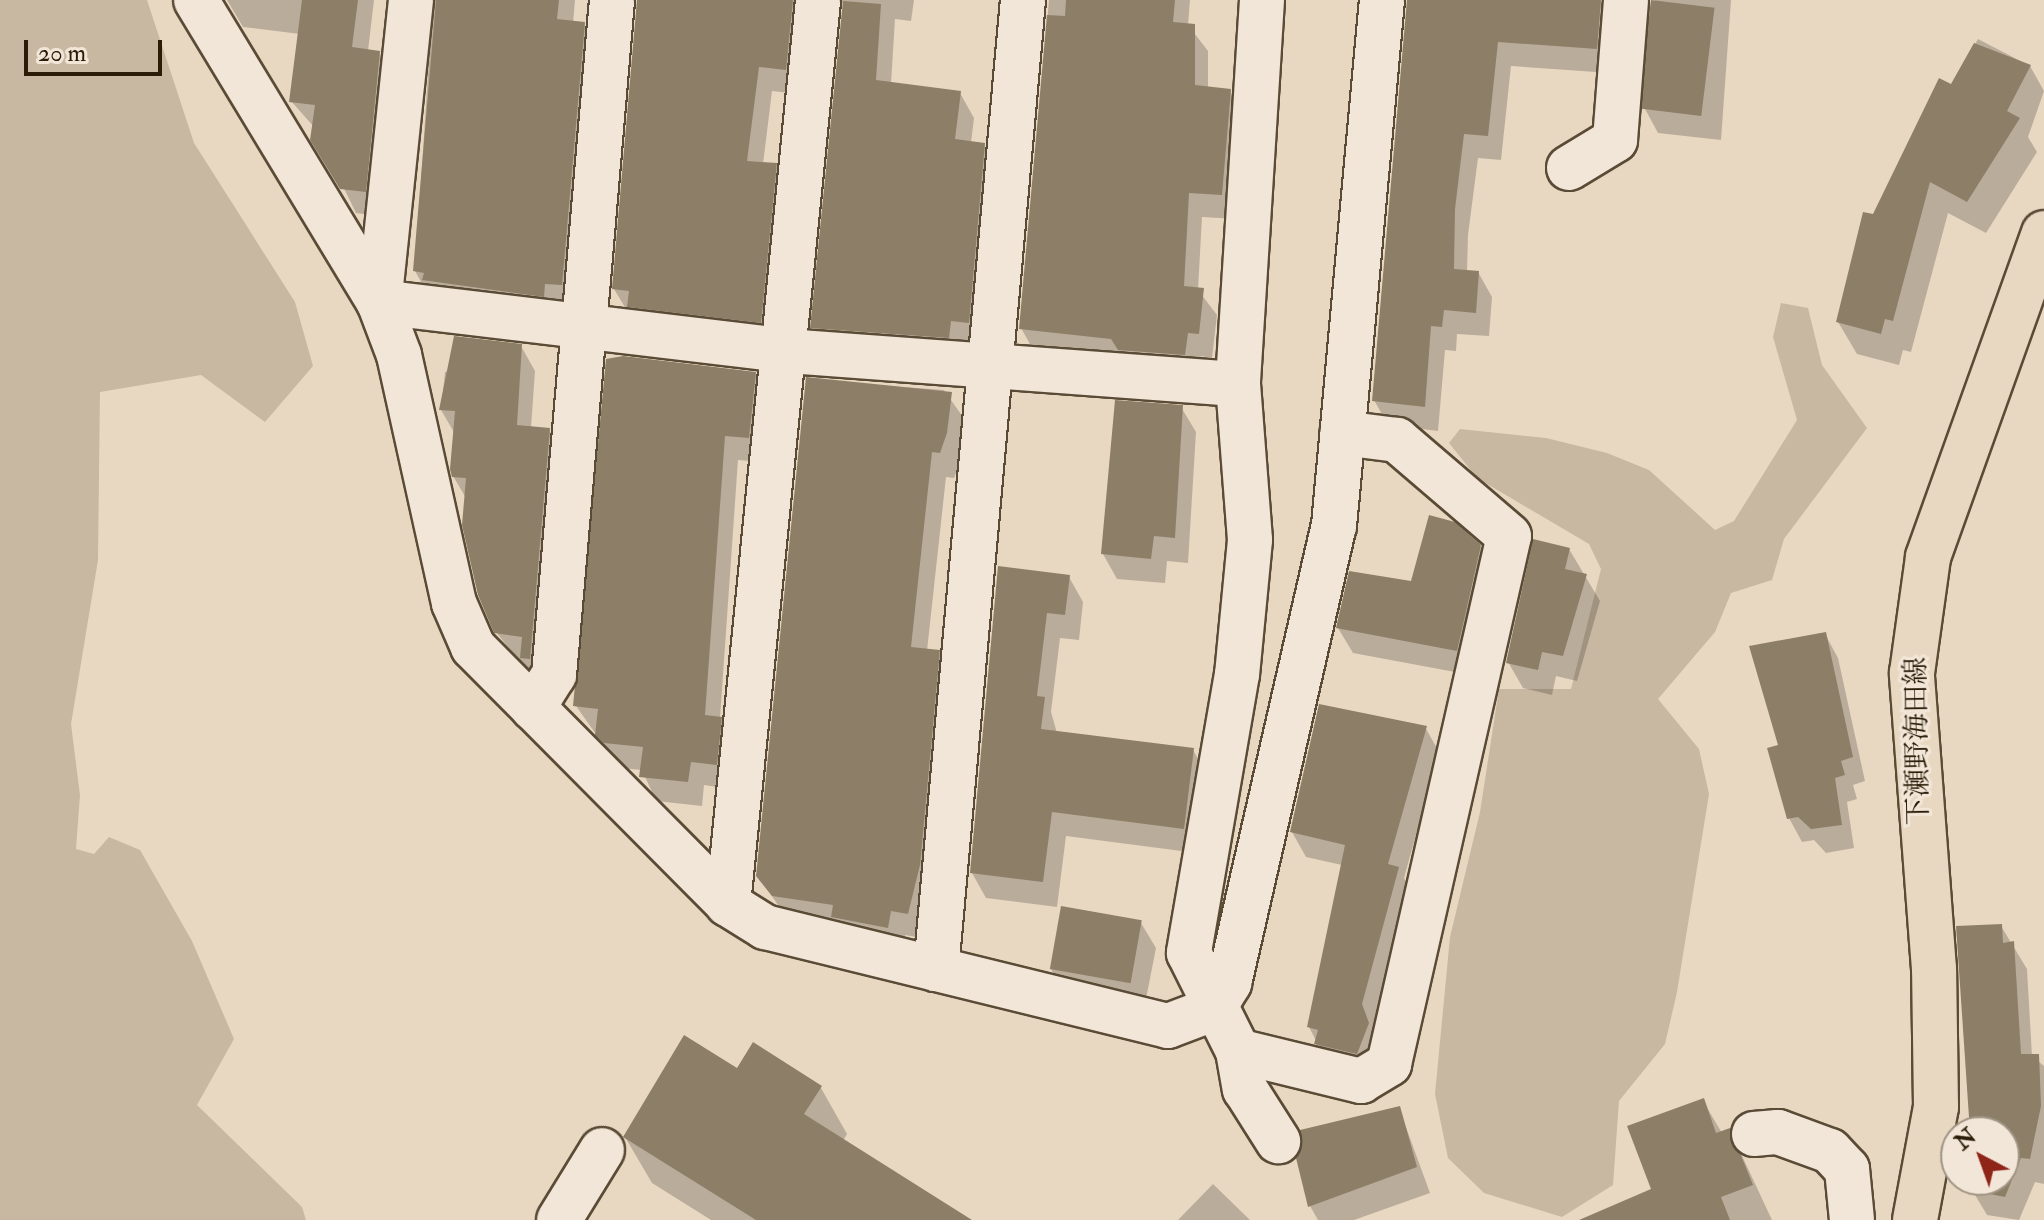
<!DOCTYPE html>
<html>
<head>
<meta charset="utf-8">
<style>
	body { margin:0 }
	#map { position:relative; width:2044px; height:1220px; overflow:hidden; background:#e9d8c1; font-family:"IM FELL Double Pica","Noto Serif JP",serif }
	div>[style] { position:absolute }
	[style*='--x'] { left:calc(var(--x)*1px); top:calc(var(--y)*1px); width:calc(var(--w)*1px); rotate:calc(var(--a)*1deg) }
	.green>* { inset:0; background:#c9b8a1 }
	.shadow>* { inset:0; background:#0003 }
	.building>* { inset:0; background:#8d7e68; transform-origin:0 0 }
	.roads { filter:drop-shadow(2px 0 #5a4b36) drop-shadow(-2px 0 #5a4b36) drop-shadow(0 2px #5a4b36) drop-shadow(0 -2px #5a4b36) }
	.minor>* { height:44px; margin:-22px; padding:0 22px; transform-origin:22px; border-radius:22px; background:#f1e6d7 }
	.major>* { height:44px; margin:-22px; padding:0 22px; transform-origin:22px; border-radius:22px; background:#e9d8c1 }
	span { translate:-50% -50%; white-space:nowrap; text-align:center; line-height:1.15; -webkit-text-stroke:6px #f1e6d7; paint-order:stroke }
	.street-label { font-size:28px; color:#2a1c07 }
	.north { position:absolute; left:1940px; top:1116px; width:80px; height:80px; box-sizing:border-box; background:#f1e6d7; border:2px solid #a19584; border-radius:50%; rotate:319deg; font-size:22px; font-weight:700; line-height:32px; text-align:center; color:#2a1c07 }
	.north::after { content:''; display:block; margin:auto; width:28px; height:36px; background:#8f2418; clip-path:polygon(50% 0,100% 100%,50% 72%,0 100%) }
	.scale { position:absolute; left:24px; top:40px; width:138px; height:36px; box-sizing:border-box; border:4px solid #2a1c07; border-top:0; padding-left:10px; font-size:24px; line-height:28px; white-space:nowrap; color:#2a1c07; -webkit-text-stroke:6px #f1e6d7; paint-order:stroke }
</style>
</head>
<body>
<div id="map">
	<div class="green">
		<div style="clip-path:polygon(0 0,147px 0,194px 143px,295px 302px,313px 366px,265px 422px,201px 375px,100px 392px,98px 560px,71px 724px,80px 795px,76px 849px,94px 854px,109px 837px,140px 850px,192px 941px,234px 1039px,197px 1105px,302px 1207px,306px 1220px,0 1220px)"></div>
		<div style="clip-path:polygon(1781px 303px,1808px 308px,1822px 365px,1867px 428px,1784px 539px,1772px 580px,1731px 593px,1715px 632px,1658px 699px,1699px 749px,1709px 794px,1677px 992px,1665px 1044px,1619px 1101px,1613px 1185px,1562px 1217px,1484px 1193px,1448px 1158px,1435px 1094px,1450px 937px,1480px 812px,1499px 689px,1571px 689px,1601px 569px,1589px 544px,1477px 478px,1449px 443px,1460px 429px,1546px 438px,1607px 453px,1649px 470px,1715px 530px,1734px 521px,1797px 420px,1773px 337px)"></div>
	</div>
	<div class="shadow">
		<div style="clip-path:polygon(227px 0,374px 0,368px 51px,379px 52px,394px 78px,379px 216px,356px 213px,314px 127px,291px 101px,300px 34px,243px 27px)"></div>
		<div style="clip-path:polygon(433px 0,575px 0,573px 23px,584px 24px,598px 49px,576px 310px,429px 296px,415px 271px)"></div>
		<div style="clip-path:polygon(639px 0,836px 0,799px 94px,772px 91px,763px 164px,775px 165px,790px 190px,774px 347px,629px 314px,614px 289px)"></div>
		<div style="clip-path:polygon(837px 0,914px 0,911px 21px,895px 19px,891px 84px,960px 93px,974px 118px,971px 143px,984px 145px,998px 170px,982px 348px,827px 352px,813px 327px,845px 5px)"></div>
		<div style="clip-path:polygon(1049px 0,1190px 0,1188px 25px,1208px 51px,1208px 88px,1230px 91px,1244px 115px,1236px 219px,1202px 217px,1198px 290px,1217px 315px,1212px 358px,1201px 356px,1198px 379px,1035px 353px,1021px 328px)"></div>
		<div style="clip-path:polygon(1408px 0,1600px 0,1614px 24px,1610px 73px,1511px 66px,1501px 160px,1478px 158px,1468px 235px,1467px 272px,1478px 272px,1492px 297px,1489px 336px,1457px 334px,1456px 351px,1445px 350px,1438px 431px,1388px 425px,1374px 400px)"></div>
		<div style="clip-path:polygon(1655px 0,1731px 0,1721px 140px,1658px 133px,1645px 109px)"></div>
		<div style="clip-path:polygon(1978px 39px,2030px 66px,2044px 91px,2028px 137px,2037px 152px,1986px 233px,1948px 213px,1911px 352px,1903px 350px,1899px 365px,1857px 354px,1838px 322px,1875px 217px)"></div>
		<div style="clip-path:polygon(521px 346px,535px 371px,531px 428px,549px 430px,563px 454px,536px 682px,496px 632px,466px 498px,453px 476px,455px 434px,441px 410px,445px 372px)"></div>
		<div style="clip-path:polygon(755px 374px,769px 399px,763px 462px,738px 460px,720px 718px,735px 744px,730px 789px,704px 785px,702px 806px,656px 801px,642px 770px,620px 768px,576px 706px)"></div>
		<div style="clip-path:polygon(807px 380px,944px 390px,965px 420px,961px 459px,954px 478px,946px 477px,927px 651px,938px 652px,953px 677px,922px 938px,905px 935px,902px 952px,789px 921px,758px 876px)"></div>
		<div style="clip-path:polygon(1181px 407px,1196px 432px,1188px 563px,1167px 561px,1165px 583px,1117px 579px,1103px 554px)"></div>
		<div style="clip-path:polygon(1480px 546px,1495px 572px,1471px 675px,1353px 653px,1338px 628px)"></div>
		<div style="clip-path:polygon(1569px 549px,1600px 601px,1577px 681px,1556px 676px,1552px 695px,1523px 688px,1508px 662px)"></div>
		<div style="clip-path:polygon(999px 568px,1069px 577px,1083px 602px,1079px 640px,1060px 638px,1051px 712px,1057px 733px,1193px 750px,1207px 775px,1197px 853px,1066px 836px,1057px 907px,986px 898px,972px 873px)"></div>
		<div style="clip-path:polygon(1825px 634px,1838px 658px,1865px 781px,1853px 785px,1857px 799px,1847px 802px,1854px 848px,1826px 853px,1814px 840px,1802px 842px,1789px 818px,1780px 746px)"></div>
		<div style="clip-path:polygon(1425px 727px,1439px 752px,1404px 878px,1412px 893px,1382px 1048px,1330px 1068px,1309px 1027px,1342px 865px,1306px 857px,1292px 832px)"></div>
		<div style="clip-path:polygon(1141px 923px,1156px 948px,1144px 1009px,1065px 994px,1051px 969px)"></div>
		<div style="clip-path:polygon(2001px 926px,2027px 969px,2032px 1056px,2044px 1066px,2044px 1184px,2035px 1182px,2019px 1220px,1987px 1215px,1972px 1190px,1972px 1180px,2004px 1180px,2004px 1132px,1972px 1132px)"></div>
		<div style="clip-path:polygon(738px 1071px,821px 1088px,847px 1134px,843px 1141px,950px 1220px,711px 1220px,652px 1183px,625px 1137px)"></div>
		<div style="clip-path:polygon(1703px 1101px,1722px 1133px,1730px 1130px,1772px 1220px,1656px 1220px,1653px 1190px)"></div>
		<div style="clip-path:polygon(1399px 1108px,1430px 1193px,1354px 1220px,1318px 1220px,1310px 1206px)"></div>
		<div style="clip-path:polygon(1213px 1184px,1250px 1220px,1178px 1220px)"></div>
	</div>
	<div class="building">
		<div style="clip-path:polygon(302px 0,358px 0,352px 47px,380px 51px,366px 192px,340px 189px,310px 140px,315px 105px,289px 102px)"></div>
		<div style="clip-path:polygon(436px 0,559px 0,557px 19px,585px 22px,562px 285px,545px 284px,544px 297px,422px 280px,424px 273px,413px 271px)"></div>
		<div style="clip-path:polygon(637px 0,793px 0,786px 70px,759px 67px,747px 161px,777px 163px,761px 323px,627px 307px,629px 291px,612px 289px)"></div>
		<div style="clip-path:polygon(1066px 0,1175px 0,1173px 22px,1195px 24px,1195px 85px,1231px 89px,1222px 195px,1189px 193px,1184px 286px,1204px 288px,1199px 334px,1188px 333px,1185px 355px,1118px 350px,1111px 339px,1019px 329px,1047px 15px,1065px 16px)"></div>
		<div style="clip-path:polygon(1407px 0,1601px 0,1597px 49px,1498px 42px,1488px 136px,1464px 134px,1455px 209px,1454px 269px,1479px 271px,1476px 313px,1444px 310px,1442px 327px,1431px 326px,1425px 407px,1372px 401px)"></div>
		<div style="left:1651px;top:0;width:64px;height:109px;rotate:7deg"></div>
		<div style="clip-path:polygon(843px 1px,881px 4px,876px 80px,961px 91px,955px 139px,985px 143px,969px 323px,951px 321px,949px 338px,810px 328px)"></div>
		<div style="clip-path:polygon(1974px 43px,2031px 65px,2007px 111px,2020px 118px,1967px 202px,1930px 182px,1893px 321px,1885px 319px,1881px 334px,1836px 322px,1863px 212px,1873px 214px,1939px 78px,1951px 84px)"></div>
		<div style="clip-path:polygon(454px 336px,522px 344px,517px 425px,550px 428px,530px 659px,520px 658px,522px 637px,494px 633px,478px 595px,462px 525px,466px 478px,452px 477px,450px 469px,455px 411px,439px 410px)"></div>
		<div style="clip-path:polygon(623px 356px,756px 372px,749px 438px,725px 436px,705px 715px,722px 717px,717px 765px,691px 762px,688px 782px,639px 777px,643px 747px,604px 743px,595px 735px,598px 709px,573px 706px,606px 359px)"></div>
		<div style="clip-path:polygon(806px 377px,952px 392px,947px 433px,940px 453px,932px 452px,911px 647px,940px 650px,920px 865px,908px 914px,891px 911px,888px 928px,831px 917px,833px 905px,772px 896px,756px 876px)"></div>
		<div style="clip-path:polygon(1115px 400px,1183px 405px,1175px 538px,1154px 536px,1151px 559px,1101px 554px)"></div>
		<div style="clip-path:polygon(1429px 515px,1455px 522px,1481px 545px,1457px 651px,1336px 628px,1349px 571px,1411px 581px)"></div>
		<div style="clip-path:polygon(1533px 539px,1570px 548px,1565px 569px,1587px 574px,1563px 656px,1542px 652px,1538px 670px,1506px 663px)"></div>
		<div style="clip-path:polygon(998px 566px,1070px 575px,1065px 615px,1047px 613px,1037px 696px,1045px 697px,1041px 729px,1194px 748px,1184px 829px,1052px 812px,1043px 882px,970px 873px)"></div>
		<div style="clip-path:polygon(1826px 632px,1853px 757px,1841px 761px,1845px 775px,1835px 778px,1842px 825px,1811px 829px,1798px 817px,1787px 819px,1767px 748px,1778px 745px,1749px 646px)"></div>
		<div style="clip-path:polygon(1319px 704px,1427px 726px,1388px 864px,1399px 867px,1362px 1004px,1369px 1023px,1357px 1054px,1314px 1044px,1318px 1030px,1307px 1027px,1345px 845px,1290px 832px)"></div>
		<div style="left:1061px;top:906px;width:82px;height:64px;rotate:10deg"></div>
		<div style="clip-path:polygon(2002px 924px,2003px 943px,2014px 941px,2021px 1054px,2039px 1054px,2041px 1106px,2030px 1159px,2021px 1158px,2005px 1197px,1970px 1190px,1972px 1180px,2004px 1180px,2004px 1132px,1970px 1132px,1956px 926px)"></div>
		<div style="clip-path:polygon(684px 1035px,737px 1068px,753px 1042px,822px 1086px,804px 1114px,972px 1220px,756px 1220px,623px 1137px)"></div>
		<div style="clip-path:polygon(1704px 1098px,1716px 1133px,1730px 1128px,1753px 1185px,1721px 1197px,1730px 1220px,1579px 1220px,1651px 1189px,1627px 1126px)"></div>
		<div style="clip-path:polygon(1400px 1106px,1417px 1167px,1308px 1207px,1296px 1158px,1300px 1130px)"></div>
	</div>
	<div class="roads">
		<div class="minor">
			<div style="--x:196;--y:0;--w:353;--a:58.8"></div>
			<div style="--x:379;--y:302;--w:57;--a:69.3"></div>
			<div style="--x:399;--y:355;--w:254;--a:77.5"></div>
			<div style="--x:454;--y:603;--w:48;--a:66.6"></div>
			<div style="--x:473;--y:647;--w:362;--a:45.2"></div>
			<div style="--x:728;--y:904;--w:44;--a:31.9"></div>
			<div style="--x:765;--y:927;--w:415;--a:13.8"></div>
			<div style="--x:1168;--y:1026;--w:48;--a:-20.7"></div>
			<div style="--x:1213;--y:1009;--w:31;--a:-58"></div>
			<div style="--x:1229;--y:983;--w:469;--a:-77.1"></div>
			<div style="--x:1334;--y:526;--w:528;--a:-84.79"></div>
			<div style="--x:411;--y:0;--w:304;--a:96"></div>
			<div style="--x:379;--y:302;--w:411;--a:6.8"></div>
			<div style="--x:787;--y:351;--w:452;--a:4.2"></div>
			<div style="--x:1262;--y:0;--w:385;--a:93.6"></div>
			<div style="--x:1238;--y:384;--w:156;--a:85.6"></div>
			<div style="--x:1250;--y:540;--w:135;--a:95.5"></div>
			<div style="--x:1237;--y:674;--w:283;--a:99.8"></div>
			<div style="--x:1189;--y:953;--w:110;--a:63.4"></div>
			<div style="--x:1238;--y:1051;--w:127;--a:13.7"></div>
			<div style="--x:1361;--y:1081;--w:33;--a:-31"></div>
			<div style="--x:1389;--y:1064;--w:541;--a:-77.2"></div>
			<div style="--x:1509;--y:536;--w:148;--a:-139.4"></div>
			<div style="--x:1397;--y:440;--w:55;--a:-172.7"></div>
			<div style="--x:1569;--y:168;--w:54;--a:-31.3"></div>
			<div style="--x:1615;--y:140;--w:140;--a:-85.5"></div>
			<div style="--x:533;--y:708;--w:39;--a:-58"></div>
			<div style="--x:554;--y:675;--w:677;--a:-85.09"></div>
			<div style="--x:728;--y:904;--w:908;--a:-84.31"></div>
			<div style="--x:936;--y:969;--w:973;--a:-84.87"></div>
			<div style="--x:1238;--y:1051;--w:39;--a:80"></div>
			<div style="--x:1245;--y:1089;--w:62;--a:57.6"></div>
			<div style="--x:1754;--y:1134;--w:24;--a:-5"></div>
			<div style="--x:1778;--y:1132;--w:55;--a:20.1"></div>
			<div style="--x:1830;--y:1151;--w:25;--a:47"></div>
			<div style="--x:1847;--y:1169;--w:51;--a:84.4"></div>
			<div style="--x:559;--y:1220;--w:82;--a:-58.4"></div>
		</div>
		<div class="major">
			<div style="--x:1915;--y:1220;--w:115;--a:-79.5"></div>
			<div style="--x:1936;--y:1107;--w:138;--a:-90.8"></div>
			<div style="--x:1934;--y:969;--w:297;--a:-94.3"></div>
			<div style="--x:1912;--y:673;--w:117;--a:-82.1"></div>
			<div style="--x:1928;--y:557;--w:344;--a:-70.3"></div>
		</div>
	</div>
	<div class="street-label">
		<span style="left:1918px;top:741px;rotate:-91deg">下瀬野海田線</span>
	</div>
	<div class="north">N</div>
	<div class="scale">20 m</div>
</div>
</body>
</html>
